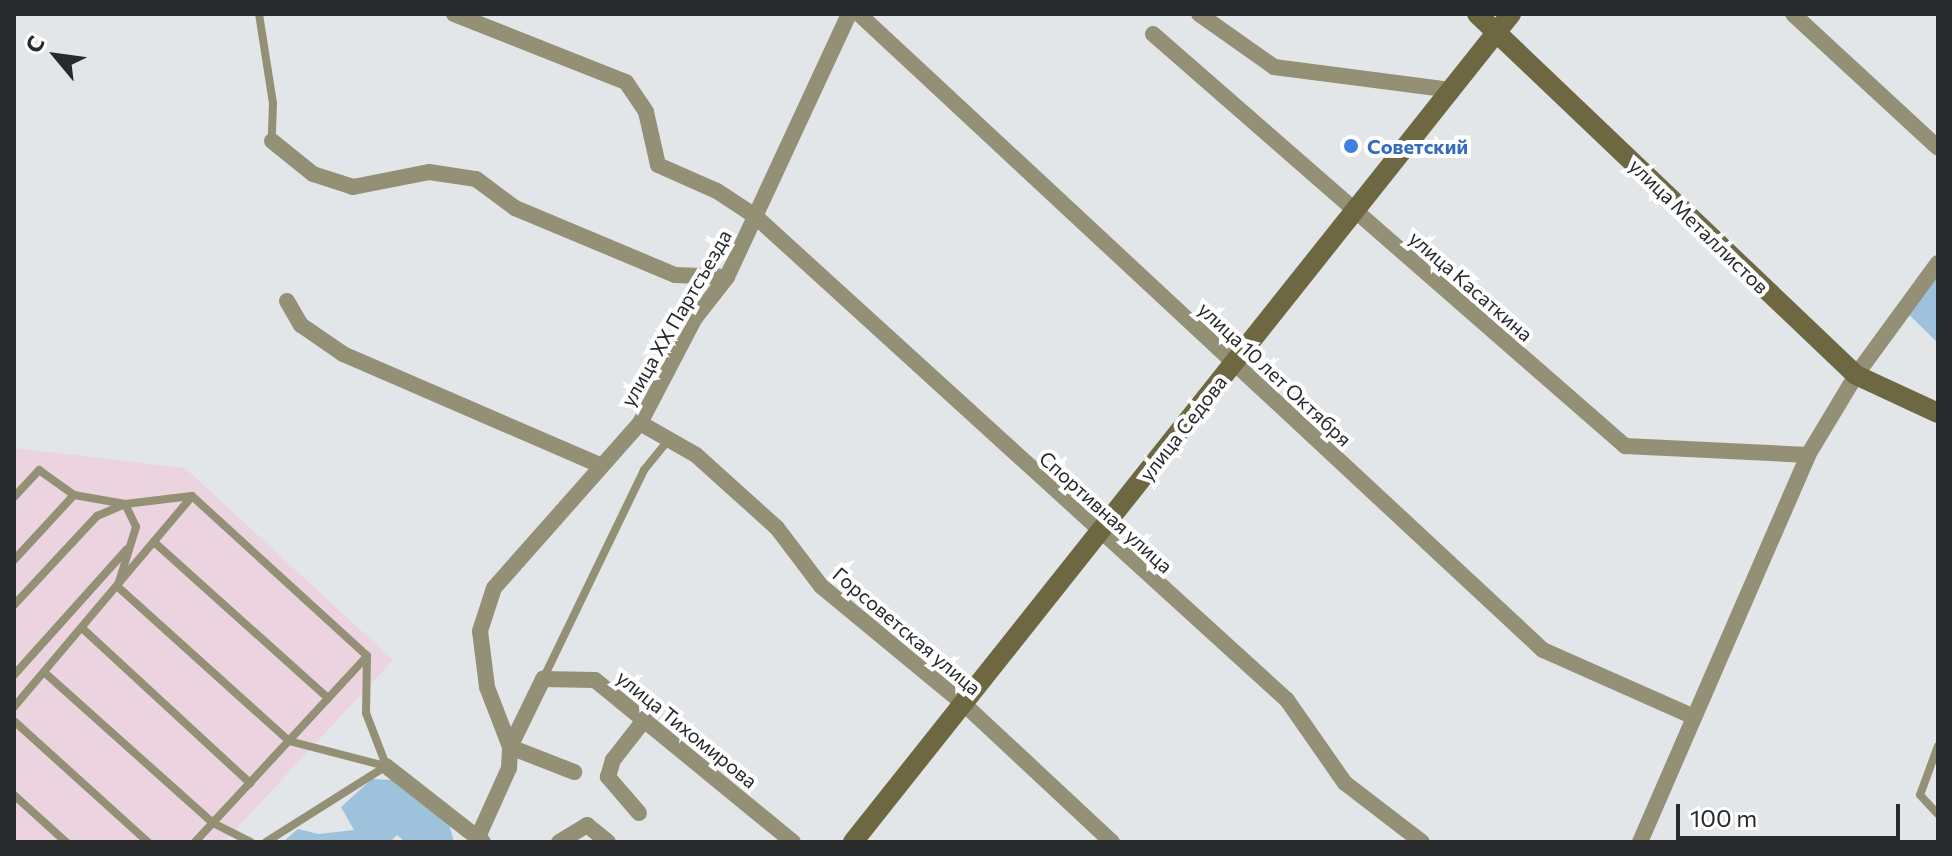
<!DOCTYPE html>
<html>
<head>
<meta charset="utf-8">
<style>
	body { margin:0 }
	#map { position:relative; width:1952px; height:856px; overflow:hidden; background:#e2e6e9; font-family:Commissioner,sans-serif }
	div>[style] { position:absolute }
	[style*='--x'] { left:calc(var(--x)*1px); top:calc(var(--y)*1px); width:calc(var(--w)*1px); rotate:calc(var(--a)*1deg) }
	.industrial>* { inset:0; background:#ebd4e0 }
	.green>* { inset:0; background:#9ec1dc }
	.lane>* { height:8px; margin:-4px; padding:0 4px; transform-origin:4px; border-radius:4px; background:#949076 }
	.street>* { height:16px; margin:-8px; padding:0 8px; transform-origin:8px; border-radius:8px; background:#949076 }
	.secondary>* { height:20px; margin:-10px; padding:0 10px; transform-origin:10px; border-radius:10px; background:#6d6841 }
	.dots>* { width:22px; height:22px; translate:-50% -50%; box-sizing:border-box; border:4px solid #fff; border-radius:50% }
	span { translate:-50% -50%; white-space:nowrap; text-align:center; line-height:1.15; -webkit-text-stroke:8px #fff; paint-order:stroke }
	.shop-label { font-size:20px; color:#366cbe; font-weight:700 }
	.left { translate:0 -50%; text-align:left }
	.street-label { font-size:20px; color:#28292b }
	.frame { position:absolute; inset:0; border:16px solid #28292b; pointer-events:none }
	.north { position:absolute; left:16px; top:16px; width:80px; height:80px; -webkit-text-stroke:6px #fff; paint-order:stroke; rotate:299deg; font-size:22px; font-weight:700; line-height:32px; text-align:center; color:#28292b }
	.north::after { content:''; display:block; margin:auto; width:28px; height:36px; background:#28292b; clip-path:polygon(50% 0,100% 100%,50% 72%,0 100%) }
	.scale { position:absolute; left:1676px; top:804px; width:224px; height:36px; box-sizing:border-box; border:4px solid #28292b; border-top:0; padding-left:10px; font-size:24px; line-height:28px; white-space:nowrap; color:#28292b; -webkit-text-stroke:6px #fff; paint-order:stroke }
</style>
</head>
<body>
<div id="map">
	<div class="industrial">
		<div style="clip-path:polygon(14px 448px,185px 468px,393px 660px,224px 842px,14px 842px)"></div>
	</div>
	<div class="green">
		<div style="clip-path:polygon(1938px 257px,1938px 343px,1901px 307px)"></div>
		<div style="clip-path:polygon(372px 779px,395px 780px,449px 824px,454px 842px,405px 842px,397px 835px,390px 842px,283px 842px,298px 829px,319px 834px,354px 830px,341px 807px)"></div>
	</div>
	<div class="lane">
		<div style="--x:259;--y:14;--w:90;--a:81.1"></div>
		<div style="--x:273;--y:103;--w:38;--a:92"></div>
		<div style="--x:14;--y:497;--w:37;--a:-47"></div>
		<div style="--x:39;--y:470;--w:43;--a:35.5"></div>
		<div style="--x:74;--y:495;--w:52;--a:10"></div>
		<div style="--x:125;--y:504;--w:67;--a:-6.8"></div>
		<div style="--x:192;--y:496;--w:237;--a:42.4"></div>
		<div style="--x:367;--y:656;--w:57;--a:91"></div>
		<div style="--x:366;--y:713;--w:56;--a:69"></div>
		<div style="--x:154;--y:542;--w:234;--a:41.9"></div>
		<div style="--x:14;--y:560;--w:88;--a:-47.3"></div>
		<div style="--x:118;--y:587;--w:230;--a:42"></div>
		<div style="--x:289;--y:741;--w:100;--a:14.5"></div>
		<div style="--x:14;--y:605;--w:122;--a:-47"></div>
		<div style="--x:97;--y:516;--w:30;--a:-23"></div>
		<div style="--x:125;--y:504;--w:25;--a:64"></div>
		<div style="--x:136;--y:527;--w:58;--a:107.2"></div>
		<div style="--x:82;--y:628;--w:229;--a:42.7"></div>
		<div style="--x:44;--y:672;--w:227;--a:41.8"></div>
		<div style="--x:213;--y:823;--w:42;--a:26.6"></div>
		<div style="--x:14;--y:675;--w:169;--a:-48.1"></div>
		<div style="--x:544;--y:677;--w:230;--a:-64.2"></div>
		<div style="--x:644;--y:470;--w:40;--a:-51"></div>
		<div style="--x:14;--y:707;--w:276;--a:-49.8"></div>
		<div style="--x:14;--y:721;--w:181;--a:42.1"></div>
		<div style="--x:1938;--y:746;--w:52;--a:110.2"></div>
		<div style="--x:1920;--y:795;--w:26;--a:47"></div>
		<div style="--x:14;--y:795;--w:70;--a:42.1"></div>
		<div style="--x:195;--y:842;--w:253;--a:-47.2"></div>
		<div style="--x:266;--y:842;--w:142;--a:-32.3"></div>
	</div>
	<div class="street">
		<div style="--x:454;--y:14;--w:185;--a:21.6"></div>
		<div style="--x:626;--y:82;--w:36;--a:56"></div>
		<div style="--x:646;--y:112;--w:54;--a:77.2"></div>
		<div style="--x:658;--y:165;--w:64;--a:23.8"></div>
		<div style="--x:717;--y:191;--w:45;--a:33.3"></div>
		<div style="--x:755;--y:216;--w:719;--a:42.3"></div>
		<div style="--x:1287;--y:700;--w:101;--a:55.1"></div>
		<div style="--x:1345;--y:783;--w:97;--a:37.5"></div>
		<div style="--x:859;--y:14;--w:934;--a:42.92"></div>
		<div style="--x:1543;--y:650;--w:165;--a:23.9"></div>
		<div style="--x:1199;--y:14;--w:92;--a:35.2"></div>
		<div style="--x:1274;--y:67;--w:178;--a:7.4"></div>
		<div style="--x:1793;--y:14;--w:197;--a:42.7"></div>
		<div style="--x:1153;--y:34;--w:627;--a:41.12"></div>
		<div style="--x:1625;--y:446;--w:183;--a:2.8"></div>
		<div style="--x:272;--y:141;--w:53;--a:38.8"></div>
		<div style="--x:313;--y:174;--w:42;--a:18"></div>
		<div style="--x:353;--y:187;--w:77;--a:-11.2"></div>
		<div style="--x:429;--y:172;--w:48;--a:8.5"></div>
		<div style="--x:476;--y:179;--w:49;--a:36.6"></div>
		<div style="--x:515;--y:208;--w:173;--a:22.7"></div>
		<div style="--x:675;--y:275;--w:52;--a:2.2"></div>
		<div style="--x:287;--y:301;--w:28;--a:60"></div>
		<div style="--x:301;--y:325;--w:51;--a:34.6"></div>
		<div style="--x:343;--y:354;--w:280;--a:23.4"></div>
		<div style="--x:640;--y:423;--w:64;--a:29.7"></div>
		<div style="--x:696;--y:455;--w:109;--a:42"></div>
		<div style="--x:777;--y:528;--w:73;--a:52.8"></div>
		<div style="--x:821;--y:586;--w:187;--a:39.6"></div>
		<div style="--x:965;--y:705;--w:201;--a:43"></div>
		<div style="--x:510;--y:747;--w:64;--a:-111"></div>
		<div style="--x:487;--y:687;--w:56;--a:-97.1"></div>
		<div style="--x:480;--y:631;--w:45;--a:-72"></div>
		<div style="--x:494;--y:588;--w:220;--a:-48.5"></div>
		<div style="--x:640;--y:423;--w:119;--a:-62.4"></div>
		<div style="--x:695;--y:318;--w:52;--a:-52"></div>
		<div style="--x:727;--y:277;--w:290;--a:-65.1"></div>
		<div style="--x:510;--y:747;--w:69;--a:21.3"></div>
		<div style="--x:386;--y:766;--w:123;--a:38.1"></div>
		<div style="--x:639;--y:813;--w:48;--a:-130.7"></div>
		<div style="--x:608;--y:777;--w:18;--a:-74"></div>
		<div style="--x:613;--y:760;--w:52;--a:-52"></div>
		<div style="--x:478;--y:837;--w:76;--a:-65.8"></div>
		<div style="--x:509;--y:768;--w:21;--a:-87"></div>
		<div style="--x:510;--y:747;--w:76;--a:-64.1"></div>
		<div style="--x:543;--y:679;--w:52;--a:1.1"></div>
		<div style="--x:595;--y:680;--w:256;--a:39.3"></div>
		<div style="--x:559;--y:842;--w:33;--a:-31"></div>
		<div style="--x:587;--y:825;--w:27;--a:39"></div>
		<div style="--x:1640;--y:842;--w:422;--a:-66.5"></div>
		<div style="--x:1808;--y:455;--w:93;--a:-59"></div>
		<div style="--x:1856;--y:375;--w:139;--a:-53.8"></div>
	</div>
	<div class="secondary">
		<div style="--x:1477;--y:14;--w:523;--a:43.61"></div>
		<div style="--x:1856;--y:375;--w:90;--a:24.9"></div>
		<div style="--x:853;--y:842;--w:1058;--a:-51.53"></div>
	</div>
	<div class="dots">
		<div style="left:1351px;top:146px;background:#3f7fe0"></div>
	</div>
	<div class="shop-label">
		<span class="left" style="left:1367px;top:146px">Советский</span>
	</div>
	<div class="street-label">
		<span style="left:1699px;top:226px;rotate:44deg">улица Металлистов</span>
		<span style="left:1471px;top:286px;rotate:41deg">улица Касаткина</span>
		<span style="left:676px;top:318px;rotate:-60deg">улица XX Партсъезда</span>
		<span style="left:1275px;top:374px;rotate:43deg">улица 10 лет Октября</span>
		<span style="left:1183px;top:428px;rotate:-52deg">улица Седова</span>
		<span style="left:1106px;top:512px;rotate:42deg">Спортивная улица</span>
		<span style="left:907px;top:631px;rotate:40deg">Горсоветская улица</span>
		<span style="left:687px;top:729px;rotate:39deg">улица Тихомирова</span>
	</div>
	<div class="frame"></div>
	<div class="north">С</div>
	<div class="scale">100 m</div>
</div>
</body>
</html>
